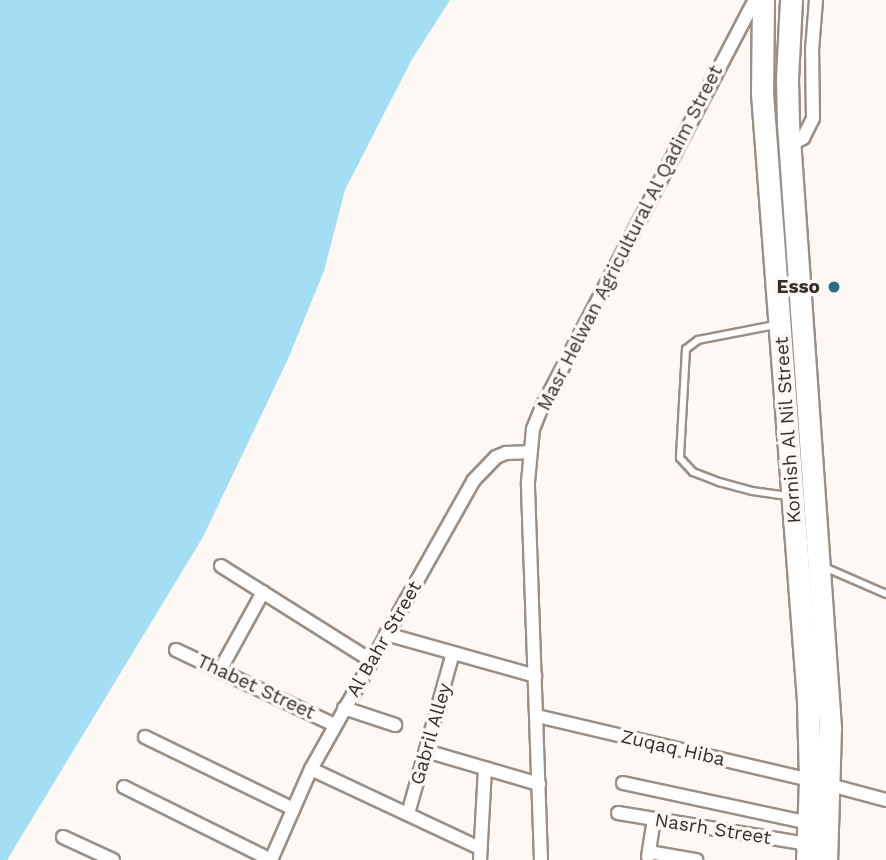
<!DOCTYPE html>
<html>
<head>
<meta charset="utf-8">
<style>
	body { margin:0 }
	#map { position:relative; width:886px; height:860px; overflow:hidden; background:#fdf8f3; font-family:"Work Sans",sans-serif }
	div>[style] { position:absolute }
	[style*='--x'] { left:calc(var(--x)*1px); top:calc(var(--y)*1px); width:calc(var(--w)*1px); rotate:calc(var(--a)*1deg) }
	.water>* { inset:0; background:#a4def5 }
	.roads { filter:drop-shadow(2px 0 #9b8f85) drop-shadow(-2px 0 #9b8f85) drop-shadow(0 2px #9b8f85) drop-shadow(0 -2px #9b8f85) }
	.service>* { height:6px; margin:-3px; padding:0 3px; transform-origin:3px; border-radius:3px; background:#fff }
	.minor>* { height:12px; margin:-6px; padding:0 6px; transform-origin:6px; border-radius:6px; background:#fff }
	.trunk>* { height:21px; margin:-10.5px; padding:0 10.5px; transform-origin:10.5px; border-radius:10.5px; background:#fff }
	.dots>* { width:19px; height:19px; translate:-50% -50%; box-sizing:border-box; border:4px solid #fdf8f3; border-radius:50% }
	span { translate:-50% -50%; white-space:nowrap; text-align:center; line-height:1.15; -webkit-text-stroke:7px #fdf8f3; paint-order:stroke }
	.street-label { font-size:19px; color:#342f2a }
	.poi-label { font-size:19px; color:#342f2a; font-weight:700 }
	.right { translate:-100% -50%; text-align:right }
</style>
</head>
<body>
<div id="map">
	<div class="water">
		<div style="clip-path:polygon(0 0,450px 0,411px 61px,345px 190px,324px 271px,288px 359px,203px 537px,7px 860px,0 860px)"></div>
	</div>
	<div class="roads">
		<div class="service">
			<div style="--x:775;--y:325;--w:78;--a:169"></div>
			<div style="--x:698;--y:340;--w:15;--a:143"></div>
			<div style="--x:686;--y:349;--w:109;--a:93.2"></div>
			<div style="--x:680;--y:458;--w:19;--a:47"></div>
			<div style="--x:693;--y:472;--w:28;--a:21"></div>
			<div style="--x:719;--y:482;--w:34;--a:15"></div>
			<div style="--x:752;--y:491;--w:36;--a:8"></div>
			<div style="--x:824;--y:567;--w:68;--a:23.5"></div>
		</div>
		<div class="minor">
			<div style="--x:790;--y:145;--w:15;--a:-28"></div>
			<div style="--x:803;--y:138;--w:22;--a:-63"></div>
			<div style="--x:813;--y:118;--w:68;--a:-90.8"></div>
			<div style="--x:812;--y:50;--w:50;--a:-85.4"></div>
			<div style="--x:221;--y:566;--w:178;--a:32.2"></div>
			<div style="--x:386;--y:634;--w:155;--a:15.7"></div>
			<div style="--x:176;--y:650;--w:176;--a:25.3"></div>
			<div style="--x:220;--y:670;--w:89;--a:-61.1"></div>
			<div style="--x:344;--y:708;--w:54;--a:18.4"></div>
			<div style="--x:537;--y:716;--w:280;--a:13.2"></div>
			<div style="--x:145;--y:737;--w:165;--a:25.9"></div>
			<div style="--x:426;--y:751;--w:118;--a:16.3"></div>
			<div style="--x:311;--y:769;--w:187;--a:25.1"></div>
			<div style="--x:623;--y:783;--w:190;--a:12.1"></div>
			<div style="--x:830;--y:785;--w:58;--a:15"></div>
			<div style="--x:124;--y:787;--w:164;--a:26.4"></div>
			<div style="--x:618;--y:813;--w:193;--a:9.3"></div>
			<div style="--x:408;--y:814;--w:167;--a:-74.4"></div>
			<div style="--x:63;--y:837;--w:55;--a:24.7"></div>
			<div style="--x:649;--y:852;--w:48;--a:9.7"></div>
			<div style="--x:648;--y:857;--w:38;--a:-81"></div>
			<div style="--x:271;--y:860;--w:99;--a:-66.3"></div>
			<div style="--x:311;--y:769;--w:330;--a:-60.6"></div>
			<div style="--x:473;--y:481;--w:33;--a:-46"></div>
			<div style="--x:496;--y:457;--w:11;--a:-22"></div>
			<div style="--x:506;--y:453;--w:23;--a:-2"></div>
			<div style="--x:480;--y:860;--w:92;--a:-86.9"></div>
			<div style="--x:541;--y:860;--w:378;--a:-92"></div>
			<div style="--x:528;--y:482;--w:53;--a:-84.6"></div>
			<div style="--x:533;--y:429;--w:24;--a:-68"></div>
			<div style="--x:542;--y:407;--w:459;--a:-62.4"></div>
		</div>
		<div class="trunk">
			<div style="--x:763;--y:0;--w:93;--a:90.6"></div>
			<div style="--x:762;--y:93;--w:609;--a:85.67"></div>
			<div style="--x:808;--y:700;--w:80;--a:88.6"></div>
			<div style="--x:810;--y:780;--w:80;--a:92.1"></div>
			<div style="--x:791;--y:0;--w:79;--a:92.9"></div>
			<div style="--x:787;--y:79;--w:45;--a:88.7"></div>
			<div style="--x:788;--y:124;--w:605;--a:86.02"></div>
			<div style="--x:830;--y:728;--w:132;--a:91.7"></div>
		</div>
	</div>
	<div class="dots">
		<div style="left:834px;top:287px;background:#2f6d83"></div>
	</div>
	<div class="street-label">
		<span style="left:630px;top:238px;rotate:-63deg">Masr Helwan Agricultural Al Qadim Street</span>
		<span style="left:788px;top:430px;rotate:-94deg">Kornish Al Nil Street</span>
		<span style="left:384px;top:639px;rotate:-60deg">Al Bahr Street</span>
		<span style="left:256px;top:687px;rotate:25deg">Thabet Street</span>
		<span style="left:431px;top:734px;rotate:-74deg">Gabril Alley</span>
		<span style="left:673px;top:748px;rotate:13deg">Zuqaq Hiba</span>
		<span style="left:713px;top:829px;rotate:9deg">Nasrh Street</span>
	</div>
	<div class="poi-label">
		<span class="right" style="left:820px;top:287px">Esso</span>
	</div>
</div>
</body>
</html>
